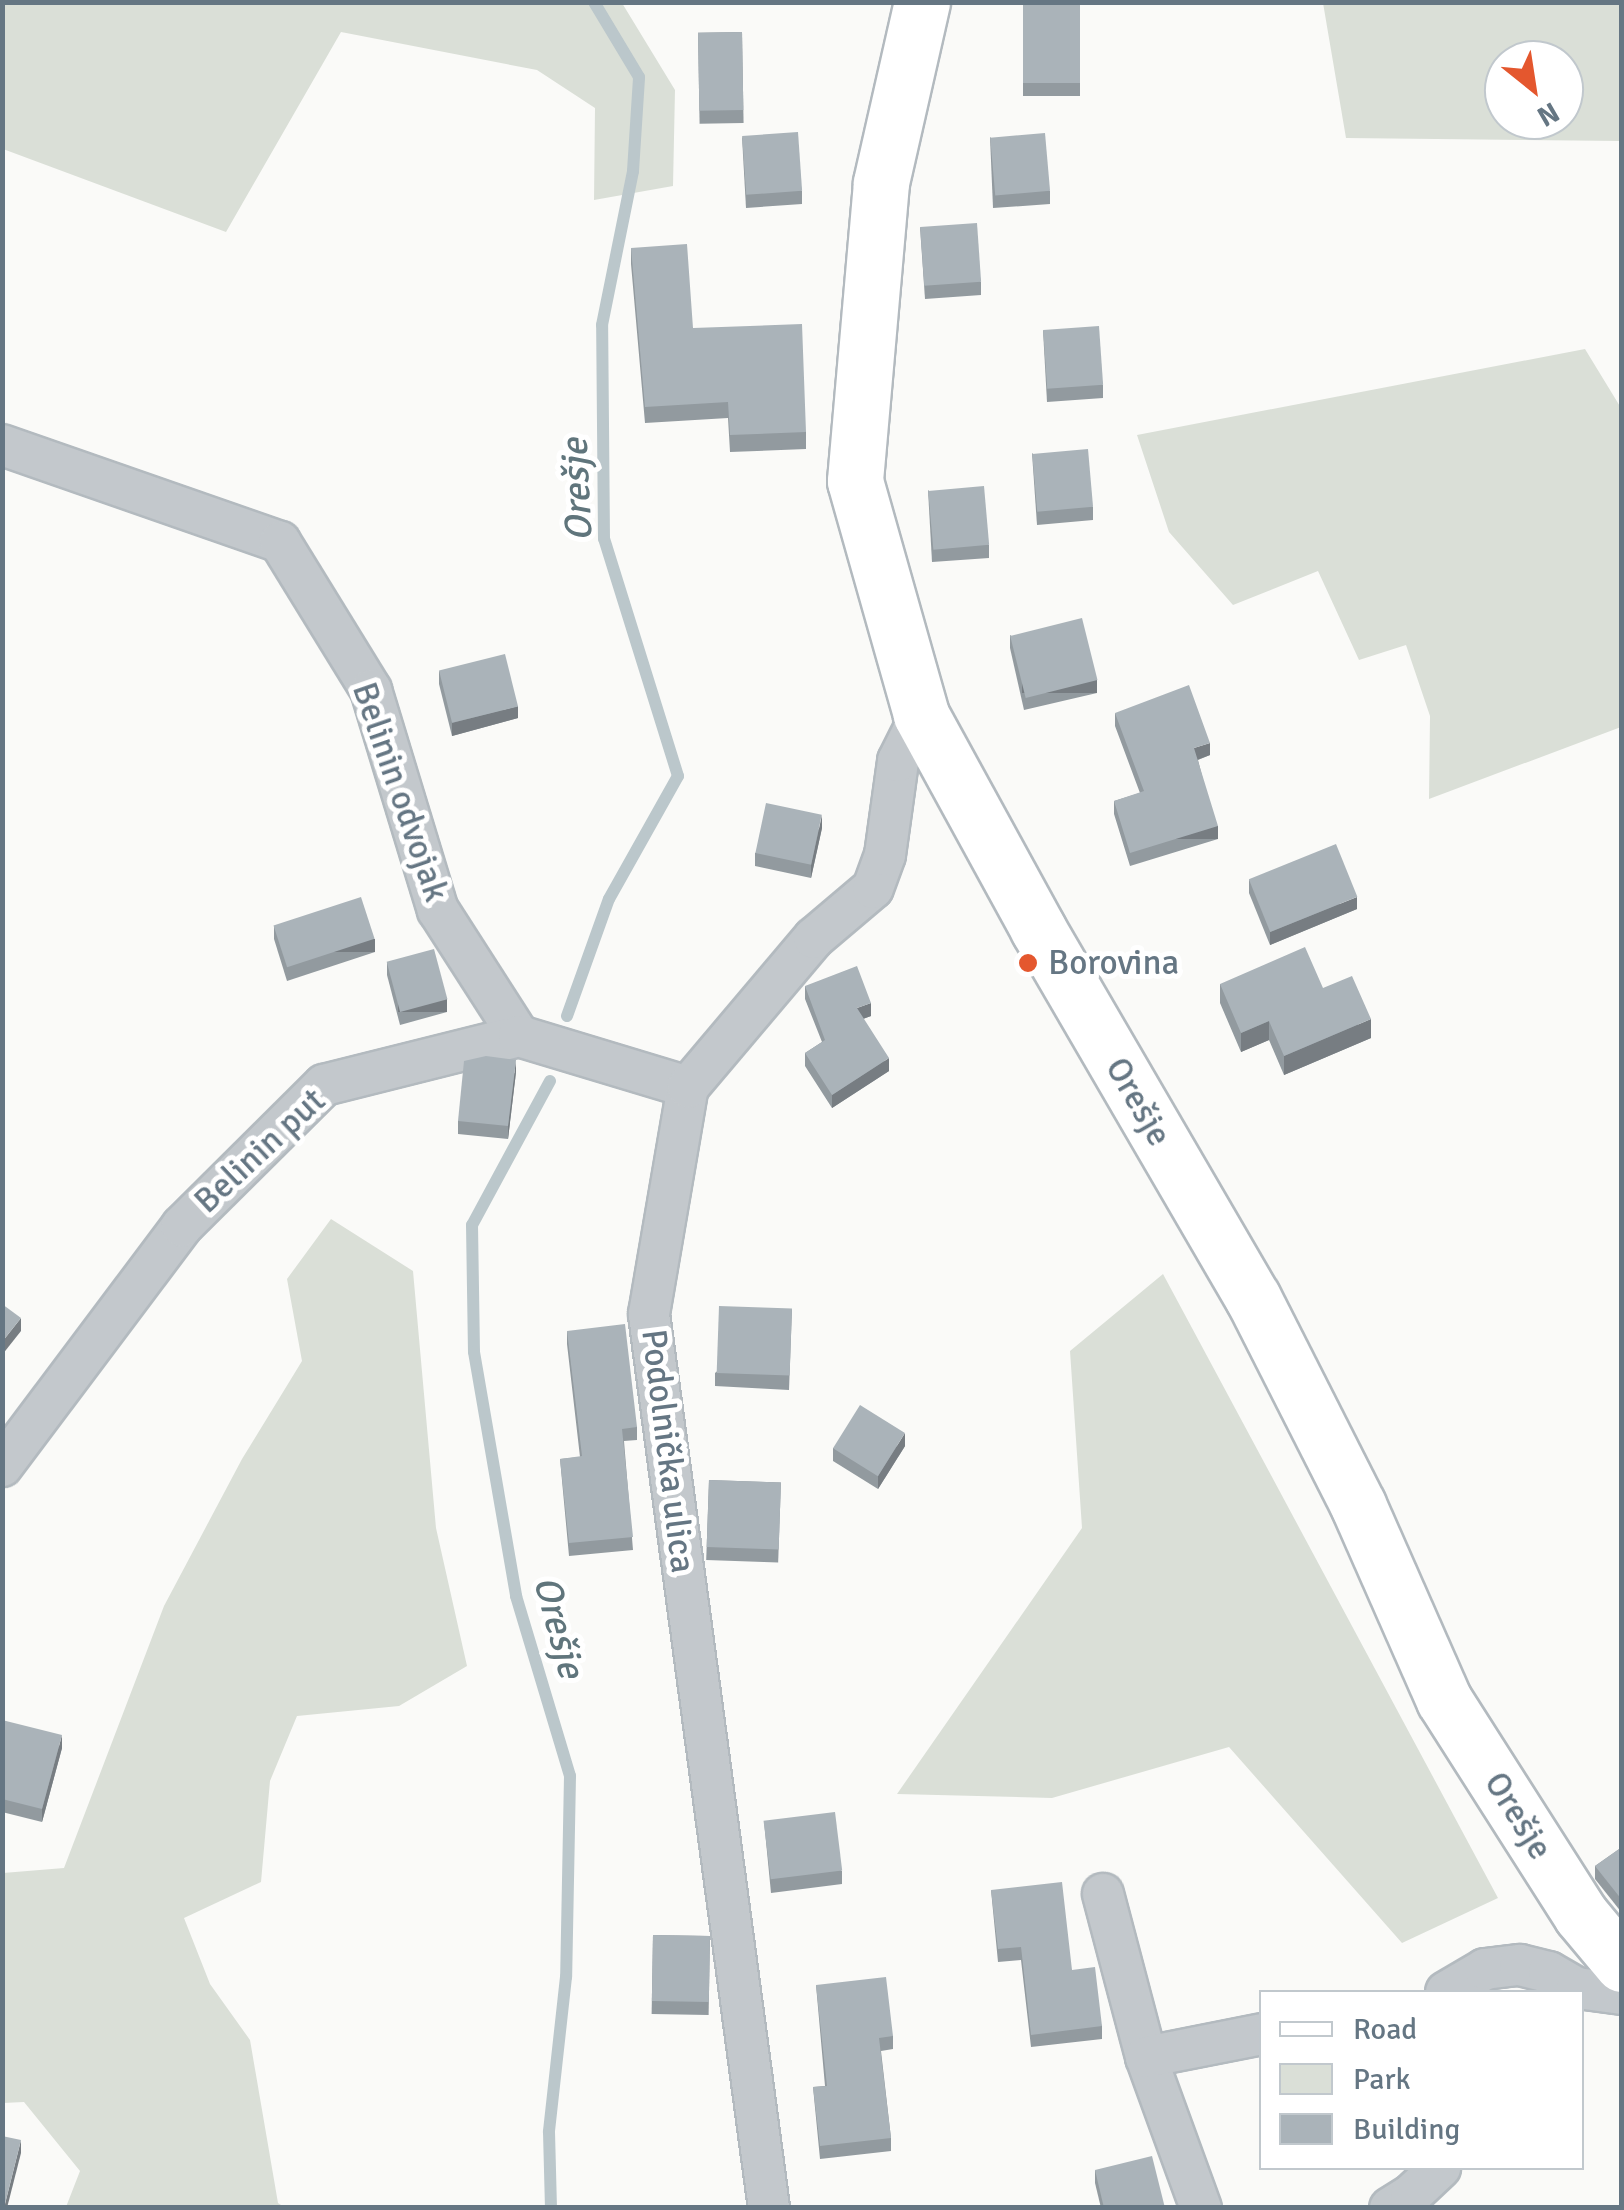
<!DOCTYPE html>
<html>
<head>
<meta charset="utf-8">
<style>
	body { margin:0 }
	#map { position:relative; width:1624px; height:2210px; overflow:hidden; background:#fafaf8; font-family:Signika,sans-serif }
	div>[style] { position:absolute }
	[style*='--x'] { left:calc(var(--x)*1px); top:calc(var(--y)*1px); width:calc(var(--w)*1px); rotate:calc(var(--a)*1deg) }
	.green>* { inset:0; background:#dadfd7 }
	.stream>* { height:12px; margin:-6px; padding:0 6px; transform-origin:6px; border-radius:6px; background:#bbc7cb }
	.roads { filter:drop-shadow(2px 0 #b3babf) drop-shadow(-2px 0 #b3babf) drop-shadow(0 2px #b3babf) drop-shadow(0 -2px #b3babf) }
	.street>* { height:40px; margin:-20px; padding:0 20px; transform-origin:20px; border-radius:20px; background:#c3c8cc }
	.secondary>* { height:55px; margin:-27.5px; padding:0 27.5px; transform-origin:27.5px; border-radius:27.5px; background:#fff }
	.wall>* { inset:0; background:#929a9f; transform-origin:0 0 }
	.shaded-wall>* { inset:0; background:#777d82; transform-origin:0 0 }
	.building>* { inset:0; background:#aab3b9; transform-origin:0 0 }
	.dots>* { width:28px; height:28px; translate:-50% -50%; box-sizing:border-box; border:5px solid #fff; border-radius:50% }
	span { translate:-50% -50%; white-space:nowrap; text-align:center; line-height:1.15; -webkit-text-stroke:10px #fff; paint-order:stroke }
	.street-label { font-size:35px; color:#657683 }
	.poi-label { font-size:35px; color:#657683 }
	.left { translate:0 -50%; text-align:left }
	.water-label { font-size:38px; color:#60757c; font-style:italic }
	.frame { position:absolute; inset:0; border:5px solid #657683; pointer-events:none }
	.legend { position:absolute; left:1259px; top:1990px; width:325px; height:180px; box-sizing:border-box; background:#fff; border:2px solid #c1c8cd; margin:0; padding:12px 18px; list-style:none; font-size:30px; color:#657683 }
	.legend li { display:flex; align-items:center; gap:20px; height:50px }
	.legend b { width:50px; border:2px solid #c1c8cd }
	.north { position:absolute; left:1484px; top:40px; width:100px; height:100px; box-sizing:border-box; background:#fff; border:2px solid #c1c8cd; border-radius:50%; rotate:150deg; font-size:28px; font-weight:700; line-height:40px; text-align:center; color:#657683 }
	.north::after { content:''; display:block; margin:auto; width:35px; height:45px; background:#e4572e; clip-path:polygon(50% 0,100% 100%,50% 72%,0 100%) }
</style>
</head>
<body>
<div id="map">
	<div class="green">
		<div style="clip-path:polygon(2px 3px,622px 3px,675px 90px,673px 186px,594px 200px,595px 108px,537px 70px,341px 32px,226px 232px,3px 149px)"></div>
		<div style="clip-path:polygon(evenodd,1323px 3px,1621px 3px,1621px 141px,1346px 138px,1323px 3px,1564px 60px,1564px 120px,1504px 120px,1504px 60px,1564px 60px)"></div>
		<div style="clip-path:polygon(1585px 349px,1621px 408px,1621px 727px,1429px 799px,1430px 716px,1406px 645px,1359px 660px,1318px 571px,1233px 605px,1169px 532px,1137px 435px)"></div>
		<div style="clip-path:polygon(331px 1219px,413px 1271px,436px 1528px,467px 1666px,399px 1706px,297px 1716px,270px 1781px,261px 1882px,184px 1918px,210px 1984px,250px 2040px,278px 2203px,284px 2207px,66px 2207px,80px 2171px,24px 2102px,3px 2103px,3px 1873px,64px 1868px,164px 1606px,242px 1459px,302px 1361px,287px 1279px)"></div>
		<div style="clip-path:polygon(1163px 1274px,1498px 1898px,1402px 1943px,1229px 1747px,1052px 1798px,897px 1794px,1082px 1528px,1070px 1351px)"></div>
	</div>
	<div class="stream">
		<div style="--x:567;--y:1016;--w:124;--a:-70.3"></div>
		<div style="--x:609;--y:899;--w:141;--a:-60.7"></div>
		<div style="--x:678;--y:776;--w:248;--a:-107.3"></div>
		<div style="--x:604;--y:539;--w:214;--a:-90.5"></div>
		<div style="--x:602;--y:325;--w:157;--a:-78.6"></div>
		<div style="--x:633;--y:171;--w:94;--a:-86.3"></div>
		<div style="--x:639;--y:77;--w:87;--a:-121"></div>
		<div style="--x:550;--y:1081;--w:164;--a:118.4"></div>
		<div style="--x:472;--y:1225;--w:127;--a:89.1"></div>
		<div style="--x:474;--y:1352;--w:248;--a:80.2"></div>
		<div style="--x:516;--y:1596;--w:188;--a:73.3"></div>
		<div style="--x:570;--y:1776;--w:201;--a:91.1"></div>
		<div style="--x:566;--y:1977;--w:156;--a:96.3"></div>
		<div style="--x:549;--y:2132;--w:76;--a:88.5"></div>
	</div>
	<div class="roads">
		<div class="street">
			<div style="--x:2;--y:445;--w:294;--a:19.2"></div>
			<div style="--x:280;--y:542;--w:174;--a:58.4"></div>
			<div style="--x:371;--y:690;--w:230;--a:73.1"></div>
			<div style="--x:438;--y:910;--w:150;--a:57.3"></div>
			<div style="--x:2;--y:1466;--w:300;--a:-53.1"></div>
			<div style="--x:182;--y:1226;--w:200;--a:-44.8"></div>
			<div style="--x:324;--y:1085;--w:201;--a:-14.1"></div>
			<div style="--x:519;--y:1036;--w:177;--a:16.8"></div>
			<div style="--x:1103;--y:1894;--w:169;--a:75.2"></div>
			<div style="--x:1146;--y:2057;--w:161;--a:70"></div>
			<div style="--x:1446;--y:1992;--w:45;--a:-30.5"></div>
			<div style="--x:1485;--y:1969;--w:35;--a:-7"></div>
			<div style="--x:1520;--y:1965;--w:30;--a:14"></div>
			<div style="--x:1549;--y:1972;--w:32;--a:30"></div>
			<div style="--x:1577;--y:1988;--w:45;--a:7.6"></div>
			<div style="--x:1146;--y:2057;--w:118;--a:-11.2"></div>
			<div style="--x:769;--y:2208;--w:902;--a:-97.65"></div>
			<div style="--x:649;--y:1314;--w:230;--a:-80.3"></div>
			<div style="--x:688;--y:1087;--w:195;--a:-49.8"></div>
			<div style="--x:814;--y:938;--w:77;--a:-40.3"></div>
			<div style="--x:873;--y:888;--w:35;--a:-70"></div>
			<div style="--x:885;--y:855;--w:95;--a:-82.1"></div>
			<div style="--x:898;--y:761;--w:51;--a:-63.4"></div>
			<div style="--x:1390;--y:2208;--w:25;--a:-32"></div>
			<div style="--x:1411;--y:2195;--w:40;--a:-43"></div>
		</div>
		<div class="secondary">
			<div style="--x:922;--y:2;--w:186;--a:102.8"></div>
			<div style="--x:881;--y:183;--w:299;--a:95"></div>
			<div style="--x:855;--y:481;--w:243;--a:74.2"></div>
			<div style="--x:921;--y:715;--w:244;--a:61.3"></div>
			<div style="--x:1038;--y:929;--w:427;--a:59.8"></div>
			<div style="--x:1253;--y:1298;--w:232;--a:63.1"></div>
			<div style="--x:1358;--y:1505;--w:213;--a:66.2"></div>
			<div style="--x:1444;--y:1700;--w:255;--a:57.5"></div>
			<div style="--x:1581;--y:1915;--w:64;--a:50.1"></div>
		</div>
	</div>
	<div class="wall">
		<div style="clip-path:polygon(799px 2px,877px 2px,877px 3px,799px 4px)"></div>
		<div style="left:1023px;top:2px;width:57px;height:94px"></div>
		<div style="left:742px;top:32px;width:91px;height:44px;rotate:89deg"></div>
		<div style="clip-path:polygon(742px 137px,802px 191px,802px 204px,746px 208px)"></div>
		<div style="clip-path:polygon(990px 137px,1050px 191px,1050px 204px,993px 208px)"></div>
		<div style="clip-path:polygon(920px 227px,981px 282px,981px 295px,925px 299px)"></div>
		<div style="clip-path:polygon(631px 248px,693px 328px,806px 432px,806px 449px,730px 452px,728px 418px,645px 423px,631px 264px)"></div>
		<div style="clip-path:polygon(1043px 330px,1103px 385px,1103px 398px,1047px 402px)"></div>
		<div style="clip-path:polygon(1032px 453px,1093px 507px,1093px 520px,1037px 525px)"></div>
		<div style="clip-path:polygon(928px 490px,989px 545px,989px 558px,932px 562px)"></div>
		<div style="clip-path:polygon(1010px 635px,1097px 693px,1024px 710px,1010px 648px)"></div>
		<div style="clip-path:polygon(439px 671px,518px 718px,452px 736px,439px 684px)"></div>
		<div style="clip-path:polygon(1115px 713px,1210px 755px,1198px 760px,1218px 839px,1130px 866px,1114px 814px,1114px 801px,1140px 793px,1115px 726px)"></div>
		<div style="clip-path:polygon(822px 828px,811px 878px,755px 866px,755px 853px)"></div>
		<div style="clip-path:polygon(1249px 880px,1357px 909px,1270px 945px,1249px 893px)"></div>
		<div style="clip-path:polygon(274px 926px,375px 952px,287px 981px,274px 939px)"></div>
		<div style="clip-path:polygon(387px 962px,447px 1012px,400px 1025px,387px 975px)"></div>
		<div style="clip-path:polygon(1220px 984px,1323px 988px,1371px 1038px,1284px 1075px,1269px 1040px,1241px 1052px,1220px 1003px)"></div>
		<div style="clip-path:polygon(805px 986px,871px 1016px,863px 1019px,889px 1071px,832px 1108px,805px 1066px,805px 1053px,822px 1042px,805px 999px)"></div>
		<div style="clip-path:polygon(516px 1072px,508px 1139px,458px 1134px,458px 1121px)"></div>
		<div style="clip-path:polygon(792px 1309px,789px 1390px,715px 1386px,715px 1373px)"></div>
		<div style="clip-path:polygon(567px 1331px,637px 1427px,637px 1440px,624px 1441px,633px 1550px,569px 1556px,560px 1459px,580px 1457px,567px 1344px)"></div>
		<div style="clip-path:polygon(905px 1446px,878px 1489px,833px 1461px,833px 1448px)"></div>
		<div style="left:709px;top:1480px;width:72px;height:80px;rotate:2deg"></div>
		<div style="clip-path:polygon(2px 1720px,62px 1748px,42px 1822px,2px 1812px)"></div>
		<div style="clip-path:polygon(764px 1821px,842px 1871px,842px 1884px,771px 1893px)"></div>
		<div style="clip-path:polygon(1622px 1847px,1622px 1913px,1595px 1879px,1595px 1866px)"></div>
		<div style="clip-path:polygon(991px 1890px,1072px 1970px,1102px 2026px,1102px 2039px,1031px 2047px,1021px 1960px,998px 1962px)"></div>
		<div style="left:653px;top:1935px;width:57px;height:79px;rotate:1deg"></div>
		<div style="clip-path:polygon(816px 1985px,893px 2036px,893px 2049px,881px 2051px,891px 2138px,891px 2151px,820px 2159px,813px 2087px,825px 2086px)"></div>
		<div style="clip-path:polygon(1095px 2170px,1165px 2208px,1101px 2208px,1095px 2183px)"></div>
	</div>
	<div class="shaded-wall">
		<div style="left:1097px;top:680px;width:13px;height:75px;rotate:90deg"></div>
		<div style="clip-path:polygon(518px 706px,518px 718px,452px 736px,452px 723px)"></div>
		<div style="clip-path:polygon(1210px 743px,1210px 755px,1194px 761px,1194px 748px)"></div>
		<div style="clip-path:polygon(822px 815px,822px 828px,811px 878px,811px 865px)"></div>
		<div style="left:1218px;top:826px;width:13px;height:92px;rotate:90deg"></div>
		<div style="clip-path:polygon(1357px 897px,1357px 909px,1270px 945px,1270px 932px)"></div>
		<div style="left:375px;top:939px;width:13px;height:93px;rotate:90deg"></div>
		<div style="left:447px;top:999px;width:13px;height:49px;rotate:90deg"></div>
		<div style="clip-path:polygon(871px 1003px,871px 1016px,857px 1021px,857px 1008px)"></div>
		<div style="clip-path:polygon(1371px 1019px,1371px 1038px,1284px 1075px,1284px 1056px)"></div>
		<div style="clip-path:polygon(1269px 1021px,1269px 1040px,1241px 1052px,1241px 1033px)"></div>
		<div style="clip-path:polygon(889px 1058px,889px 1071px,832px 1108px,832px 1095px)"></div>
		<div style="clip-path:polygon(516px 1060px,516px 1072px,508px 1139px,508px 1126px)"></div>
		<div style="clip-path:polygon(21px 1318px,21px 1331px,2px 1355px,2px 1342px)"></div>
		<div style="clip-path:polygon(905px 1433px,905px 1446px,878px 1489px,878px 1476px)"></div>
		<div style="clip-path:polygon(62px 1735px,62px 1748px,42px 1822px,42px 1809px)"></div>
		<div style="clip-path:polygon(21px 2140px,21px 2153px,7px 2208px,4px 2208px)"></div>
	</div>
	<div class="building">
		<div style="left:1023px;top:2px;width:57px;height:81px"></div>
		<div style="left:742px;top:32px;width:78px;height:44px;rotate:89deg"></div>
		<div style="left:798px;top:132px;width:59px;height:56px;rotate:86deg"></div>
		<div style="left:1045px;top:133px;width:58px;height:55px;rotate:85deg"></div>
		<div style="left:977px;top:223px;width:59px;height:57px;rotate:86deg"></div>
		<div style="clip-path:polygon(687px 244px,693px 328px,802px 324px,806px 432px,730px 435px,728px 402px,645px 407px,631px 248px)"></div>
		<div style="left:1099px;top:326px;width:59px;height:56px;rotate:86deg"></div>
		<div style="left:1088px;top:449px;width:58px;height:56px;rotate:85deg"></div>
		<div style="left:984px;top:486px;width:59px;height:56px;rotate:85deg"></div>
		<div style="left:1082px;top:618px;width:64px;height:74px;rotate:76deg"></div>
		<div style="left:505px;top:654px;width:54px;height:68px;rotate:76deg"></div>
		<div style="clip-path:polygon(1189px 685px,1210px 743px,1194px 748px,1218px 826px,1130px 853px,1114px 801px,1144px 791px,1115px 713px)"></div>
		<div style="left:766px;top:803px;width:57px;height:51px;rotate:12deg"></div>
		<div style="left:1336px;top:844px;width:57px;height:94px;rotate:68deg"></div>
		<div style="left:361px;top:897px;width:44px;height:92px;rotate:72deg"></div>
		<div style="clip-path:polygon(1305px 947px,1323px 988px,1352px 976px,1371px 1019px,1284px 1056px,1269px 1021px,1241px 1033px,1220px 984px)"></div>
		<div style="left:434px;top:949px;width:52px;height:49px;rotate:75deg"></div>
		<div style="clip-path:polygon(857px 966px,871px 1003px,857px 1008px,889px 1058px,832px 1095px,805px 1053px,825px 1040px,805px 986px)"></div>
		<div style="clip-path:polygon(486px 1056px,516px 1060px,508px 1126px,458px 1121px,464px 1061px)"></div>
		<div style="clip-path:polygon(2px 1304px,21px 1318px,2px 1342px)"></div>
		<div style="left:719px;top:1306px;width:73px;height:67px;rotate:2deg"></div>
		<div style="clip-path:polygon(625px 1324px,637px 1427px,622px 1429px,633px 1537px,569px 1543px,560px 1459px,582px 1456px,567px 1331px)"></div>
		<div style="left:860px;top:1405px;width:53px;height:51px;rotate:32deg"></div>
		<div style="left:709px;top:1480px;width:72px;height:67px;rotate:2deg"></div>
		<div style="clip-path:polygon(2px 1720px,62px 1735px,42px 1809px,2px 1799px)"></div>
		<div style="left:835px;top:1812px;width:59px;height:72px;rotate:83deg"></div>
		<div style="clip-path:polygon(1622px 1847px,1622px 1900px,1595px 1866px)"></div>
		<div style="clip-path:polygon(1062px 1882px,1072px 1970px,1095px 1967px,1102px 2026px,1031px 2035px,1021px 1947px,998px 1949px,991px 1890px)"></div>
		<div style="left:653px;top:1935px;width:57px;height:66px;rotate:1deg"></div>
		<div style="clip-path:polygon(886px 1977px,893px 2036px,879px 2038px,891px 2138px,820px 2146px,813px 2087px,827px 2086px,816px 1985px)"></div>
		<div style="clip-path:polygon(2px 2136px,21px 2140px,4px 2208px,2px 2208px)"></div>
		<div style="clip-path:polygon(1152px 2156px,1165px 2208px,1104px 2208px,1095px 2170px)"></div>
	</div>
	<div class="dots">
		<div style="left:1028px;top:963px;background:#e4572e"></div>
	</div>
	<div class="street-label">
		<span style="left:400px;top:792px;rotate:71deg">Belinin odvojak</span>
		<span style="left:1138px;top:1102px;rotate:60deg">Orešje</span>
		<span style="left:260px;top:1151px;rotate:-43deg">Belinin put</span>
		<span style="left:668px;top:1451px;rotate:83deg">Podolnička ulica</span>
		<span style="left:1518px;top:1816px;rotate:58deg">Orešje</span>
	</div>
	<div class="poi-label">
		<span class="left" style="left:1048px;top:963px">Borovina</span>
	</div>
	<div class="water-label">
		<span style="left:577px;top:490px;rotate:-93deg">Orešje</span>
		<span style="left:559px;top:1627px;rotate:75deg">Orešje</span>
	</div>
	<div class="frame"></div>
	<ul class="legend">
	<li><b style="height:12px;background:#fff"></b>Road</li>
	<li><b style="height:28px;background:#dadfd7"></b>Park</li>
	<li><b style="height:28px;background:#aab3b9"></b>Building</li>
	</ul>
	<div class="north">N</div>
</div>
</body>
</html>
